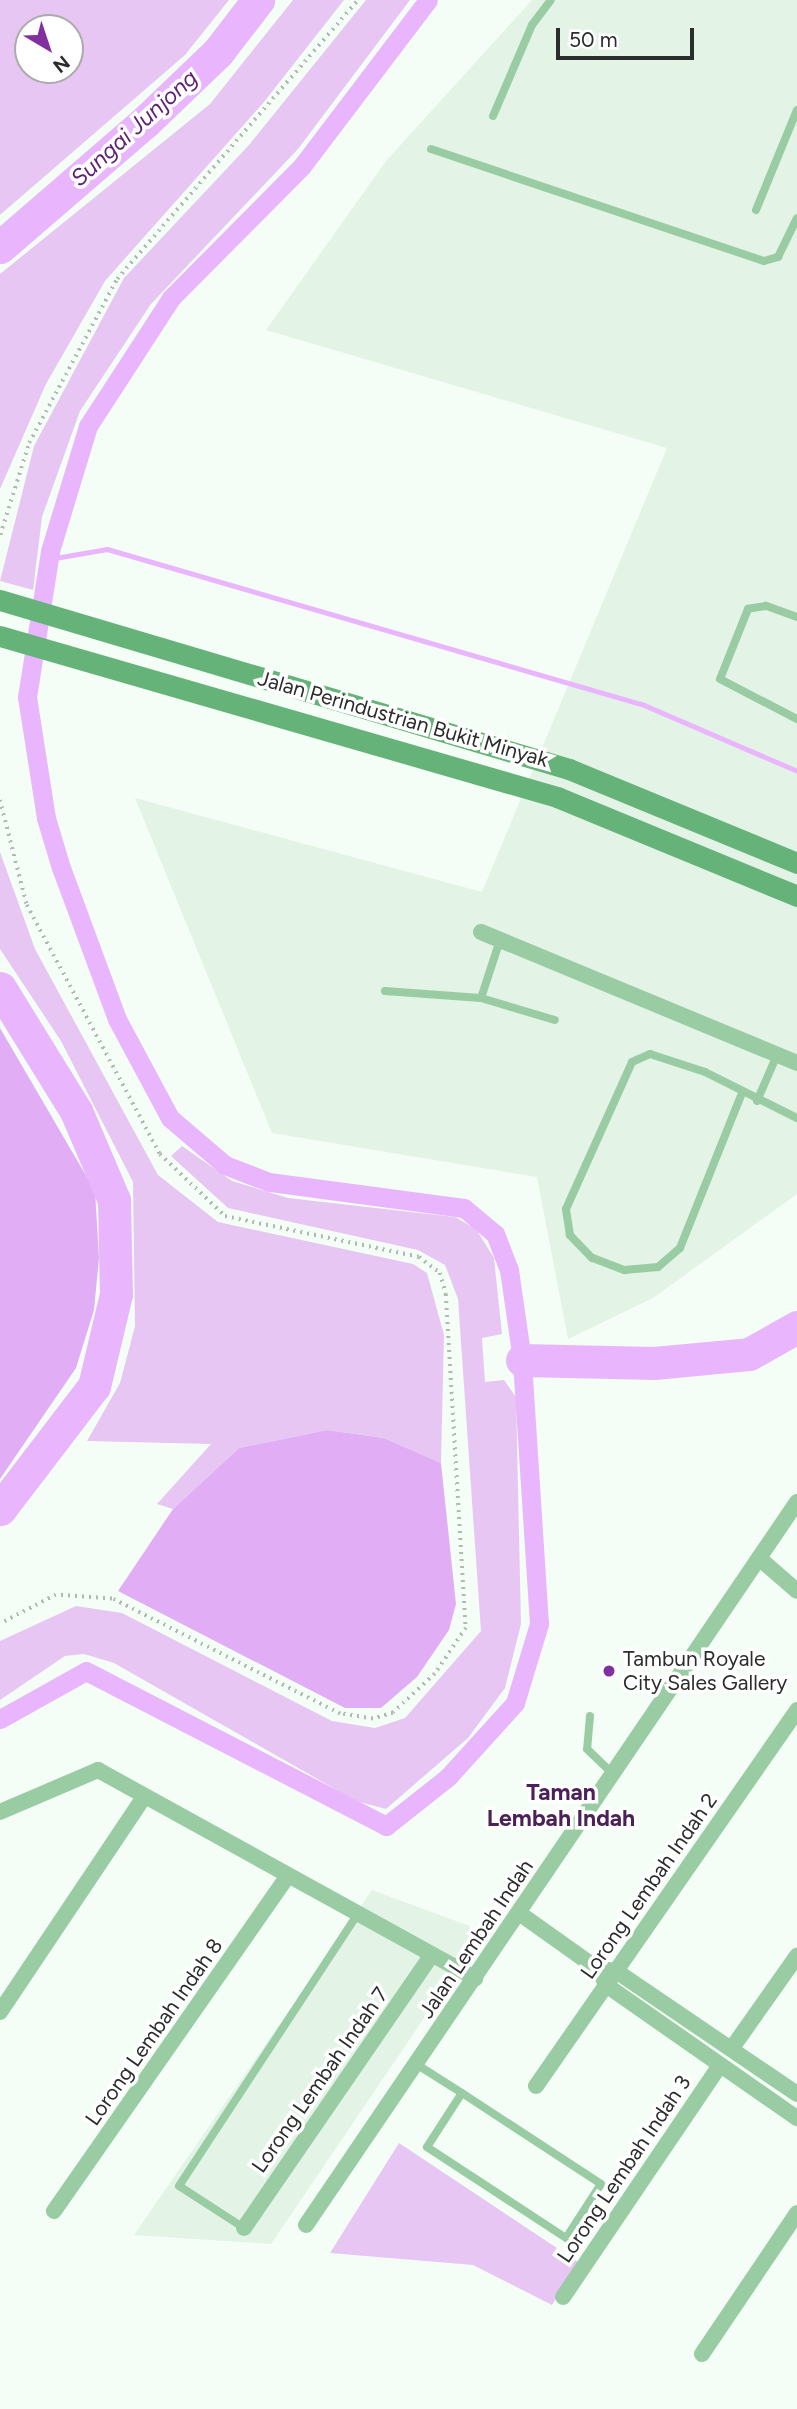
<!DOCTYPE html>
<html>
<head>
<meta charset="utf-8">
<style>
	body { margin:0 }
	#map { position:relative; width:797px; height:2409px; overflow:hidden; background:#f4fef6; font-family:Figtree,sans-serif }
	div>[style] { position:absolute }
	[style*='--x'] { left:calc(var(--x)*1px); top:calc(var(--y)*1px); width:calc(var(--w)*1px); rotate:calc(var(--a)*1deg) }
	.built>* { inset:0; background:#e3f3e6 }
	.green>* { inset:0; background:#e7c6f4 }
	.forest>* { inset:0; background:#e1aef6 }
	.stream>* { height:5px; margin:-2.5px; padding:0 2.5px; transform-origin:2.5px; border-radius:2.5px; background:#e9b6fe }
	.canal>* { height:19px; margin:-9.5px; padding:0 9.5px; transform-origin:9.5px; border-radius:9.5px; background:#e9b6fe }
	.river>* { height:33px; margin:-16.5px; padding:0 16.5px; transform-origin:16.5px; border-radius:16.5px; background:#e9b6fe }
	.path>* { height:3.5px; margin-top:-1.75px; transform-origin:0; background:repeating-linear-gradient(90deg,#b1b9b3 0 2px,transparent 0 7px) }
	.lane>* { height:8px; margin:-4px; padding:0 4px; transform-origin:4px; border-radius:4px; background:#9acca3 }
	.street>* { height:16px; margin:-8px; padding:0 8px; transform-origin:8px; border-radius:8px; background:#9acca3 }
	.secondary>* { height:21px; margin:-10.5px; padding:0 10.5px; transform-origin:10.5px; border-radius:10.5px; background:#65b378 }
	.dots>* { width:19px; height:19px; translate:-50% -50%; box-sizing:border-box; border:4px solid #fff; border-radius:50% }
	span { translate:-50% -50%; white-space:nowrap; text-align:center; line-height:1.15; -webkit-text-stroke:7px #fff; paint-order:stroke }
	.street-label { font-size:21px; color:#2a2d2b }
	.poi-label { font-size:21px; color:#2a2d2b }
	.left { translate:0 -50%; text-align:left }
	.water-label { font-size:23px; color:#5f2274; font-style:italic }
	.neighbourhood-label { font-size:23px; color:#4a2258; font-weight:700 }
	.north { position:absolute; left:14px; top:14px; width:70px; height:70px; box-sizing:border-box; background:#fff; border:2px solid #aaabaa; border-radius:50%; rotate:141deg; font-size:19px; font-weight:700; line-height:28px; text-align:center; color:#2a2d2b }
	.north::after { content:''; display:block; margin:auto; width:24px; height:32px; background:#82309f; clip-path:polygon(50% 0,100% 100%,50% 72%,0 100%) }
	.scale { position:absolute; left:556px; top:28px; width:138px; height:32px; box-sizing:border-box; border:4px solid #2a2d2b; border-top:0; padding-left:9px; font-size:21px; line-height:24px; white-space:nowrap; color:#2a2d2b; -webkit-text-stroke:5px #fff; paint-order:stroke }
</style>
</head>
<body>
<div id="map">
	<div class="built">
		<div style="clip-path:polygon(532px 0,797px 0,797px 1194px,653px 1298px,568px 1339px,537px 1177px,272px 1133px,135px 798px,482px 892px,667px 448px,266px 330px,386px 161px)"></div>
		<div style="clip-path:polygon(372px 1890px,483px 1931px,271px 2244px,134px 2235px)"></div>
	</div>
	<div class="green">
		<div style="clip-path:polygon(evenodd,0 0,229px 0,185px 55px,0 215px,0 0,28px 28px,70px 28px,70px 70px,28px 70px,28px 28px)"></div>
		<div style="clip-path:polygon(293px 0,344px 0,264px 102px,105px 281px,46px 384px,0 489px,0 274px,210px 104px)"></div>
		<div style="clip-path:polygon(366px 0,410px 0,298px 149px,151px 304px,80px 411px,42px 517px,33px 590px,0 581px,34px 446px,124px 278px,249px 145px)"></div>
		<div style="clip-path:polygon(0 852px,35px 949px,158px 1175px,218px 1222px,413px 1264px,427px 1273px,444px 1335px,441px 1463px,384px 1438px,327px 1430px,239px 1448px,173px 1509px,157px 1504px,211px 1444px,87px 1441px,120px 1383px,135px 1326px,133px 1182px,61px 1041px,0 949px)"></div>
		<div style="clip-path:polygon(182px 1146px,232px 1181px,288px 1198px,455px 1217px,476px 1229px,494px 1258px,502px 1334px,482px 1338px,485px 1382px,504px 1380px,516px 1397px,521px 1624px,505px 1688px,468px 1738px,386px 1809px,356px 1801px,114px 1663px,84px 1654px,65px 1656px,0 1700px,0 1641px,76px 1606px,122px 1613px,332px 1721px,375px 1728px,405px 1718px,481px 1631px,458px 1299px,445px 1265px,418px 1250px,228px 1208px,171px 1156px)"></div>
		<div style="clip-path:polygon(399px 2143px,578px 2262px,552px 2305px,473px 2265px,330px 2253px)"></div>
	</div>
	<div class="forest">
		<div style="clip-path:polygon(0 1028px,95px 1191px,99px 1258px,94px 1310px,76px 1368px,0 1479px)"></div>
		<div style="clip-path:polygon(327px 1430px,384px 1438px,441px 1463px,456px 1604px,449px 1630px,417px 1677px,381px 1708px,345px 1708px,118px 1591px,173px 1509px,239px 1448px)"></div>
	</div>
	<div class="stream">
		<div style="--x:49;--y:559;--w:59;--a:-9.8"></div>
		<div style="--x:107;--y:549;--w:559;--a:16.2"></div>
		<div style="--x:644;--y:705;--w:167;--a:23.3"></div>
	</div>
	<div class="canal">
		<div style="--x:0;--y:1719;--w:98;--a:-29.2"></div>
		<div style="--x:86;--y:1671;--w:338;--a:27.3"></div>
		<div style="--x:386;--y:1826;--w:79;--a:-38.3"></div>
		<div style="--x:448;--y:1777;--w:100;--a:-47.8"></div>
		<div style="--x:515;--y:1703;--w:83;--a:-73.1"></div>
		<div style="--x:539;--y:1624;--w:265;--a:-93.7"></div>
		<div style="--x:522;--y:1360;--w:91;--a:-98.2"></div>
		<div style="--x:509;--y:1270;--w:39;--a:-111"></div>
		<div style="--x:495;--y:1234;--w:40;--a:-140"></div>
		<div style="--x:464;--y:1208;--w:197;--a:-172.4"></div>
		<div style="--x:269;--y:1182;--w:47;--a:-158.9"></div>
		<div style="--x:225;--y:1165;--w:72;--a:-139.5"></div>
		<div style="--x:170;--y:1118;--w:112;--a:-118.2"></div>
		<div style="--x:117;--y:1019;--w:161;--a:-110.3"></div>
		<div style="--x:61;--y:868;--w:52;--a:-106.7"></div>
		<div style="--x:46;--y:818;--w:122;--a:-98.9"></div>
		<div style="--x:27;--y:697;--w:148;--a:-81"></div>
		<div style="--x:50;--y:551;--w:131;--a:-73.1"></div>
		<div style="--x:88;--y:426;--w:153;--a:-57"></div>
		<div style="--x:171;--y:298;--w:186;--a:-45.2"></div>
		<div style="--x:302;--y:166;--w:208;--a:-52.8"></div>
	</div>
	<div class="river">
		<div style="--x:0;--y:247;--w:191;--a:-40.8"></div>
		<div style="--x:145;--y:122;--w:101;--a:-43.8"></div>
		<div style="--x:218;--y:52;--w:66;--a:-52.4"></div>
		<div style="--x:0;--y:988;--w:145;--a:58.3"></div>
		<div style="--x:76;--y:1111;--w:97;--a:66.9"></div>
		<div style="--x:114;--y:1200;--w:94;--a:88.8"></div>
		<div style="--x:116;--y:1294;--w:95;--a:103.4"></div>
		<div style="--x:94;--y:1386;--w:155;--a:127.4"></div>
		<div style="--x:522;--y:1360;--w:132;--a:1.3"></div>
		<div style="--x:654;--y:1363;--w:95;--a:-5.4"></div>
		<div style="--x:749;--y:1354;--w:55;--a:-29.4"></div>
	</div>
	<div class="path">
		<div style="--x:0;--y:535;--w:96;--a:-72.5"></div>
		<div style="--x:29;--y:443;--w:186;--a:-61.8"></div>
		<div style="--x:117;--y:279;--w:369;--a:-49.2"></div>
		<div style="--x:0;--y:800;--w:108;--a:75.6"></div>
		<div style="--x:27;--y:905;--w:282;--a:61.9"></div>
		<div style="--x:160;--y:1154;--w:90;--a:43.6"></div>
		<div style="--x:225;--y:1216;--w:198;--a:11.9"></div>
		<div style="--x:419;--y:1257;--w:26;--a:37"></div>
		<div style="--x:440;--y:1273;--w:22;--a:74"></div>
		<div style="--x:446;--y:1294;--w:335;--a:86.6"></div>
		<div style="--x:466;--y:1628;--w:55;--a:124"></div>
		<div style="--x:435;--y:1674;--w:57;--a:137.1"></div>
		<div style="--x:393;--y:1713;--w:21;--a:163"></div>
		<div style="--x:373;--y:1719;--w:33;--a:-171"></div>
		<div style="--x:340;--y:1714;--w:255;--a:-153.2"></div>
		<div style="--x:112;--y:1599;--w:56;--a:-175.9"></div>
		<div style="--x:56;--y:1595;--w:63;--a:152.6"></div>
	</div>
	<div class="lane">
		<div style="--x:493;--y:116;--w:99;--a:-66.8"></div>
		<div style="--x:532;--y:25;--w:31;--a:-53"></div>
		<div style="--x:431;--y:149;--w:351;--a:18.6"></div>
		<div style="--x:764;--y:261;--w:15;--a:-16"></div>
		<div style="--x:778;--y:257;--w:43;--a:-64"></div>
		<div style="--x:756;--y:210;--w:108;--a:-67.7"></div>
		<div style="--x:797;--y:617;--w:33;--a:-160"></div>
		<div style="--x:766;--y:606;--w:18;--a:171"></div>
		<div style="--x:748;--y:609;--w:75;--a:111.8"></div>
		<div style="--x:720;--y:679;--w:87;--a:27.5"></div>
		<div style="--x:500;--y:940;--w:61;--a:108.1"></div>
		<div style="--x:481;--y:998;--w:77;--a:16.6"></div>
		<div style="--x:385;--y:991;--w:96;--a:4.2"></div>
		<div style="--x:742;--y:1093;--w:167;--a:111.8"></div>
		<div style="--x:680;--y:1248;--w:29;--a:139"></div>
		<div style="--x:658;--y:1267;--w:34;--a:175"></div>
		<div style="--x:624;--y:1270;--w:34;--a:-159"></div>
		<div style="--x:592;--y:1258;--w:32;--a:-134"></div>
		<div style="--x:570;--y:1235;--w:26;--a:-99"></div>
		<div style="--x:566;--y:1209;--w:161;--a:-65.8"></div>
		<div style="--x:632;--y:1062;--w:20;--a:-24"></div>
		<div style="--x:650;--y:1054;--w:58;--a:18.1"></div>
		<div style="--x:705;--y:1072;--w:103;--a:26.6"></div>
		<div style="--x:757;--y:1101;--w:50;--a:-66.5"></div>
		<div style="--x:590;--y:1716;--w:33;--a:95"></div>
		<div style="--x:587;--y:1749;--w:37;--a:44"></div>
		<div style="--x:416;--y:2064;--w:54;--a:32.2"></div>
		<div style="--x:462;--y:2093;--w:166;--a:33.2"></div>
		<div style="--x:601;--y:2184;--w:64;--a:122.9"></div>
		<div style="--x:566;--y:2238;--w:166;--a:-146.8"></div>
		<div style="--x:427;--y:2147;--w:64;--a:-57.1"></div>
		<div style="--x:244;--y:2228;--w:77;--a:-147.1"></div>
		<div style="--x:179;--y:2186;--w:324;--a:-56.7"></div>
	</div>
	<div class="street">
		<div style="--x:481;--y:932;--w:342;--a:22.5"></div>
		<div style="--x:759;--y:1558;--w:50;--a:41"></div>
		<div style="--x:0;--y:1812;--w:107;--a:-23.2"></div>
		<div style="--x:98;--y:1770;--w:431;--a:28.9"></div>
		<div style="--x:519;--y:1913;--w:85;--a:35.4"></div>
		<div style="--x:0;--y:2012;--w:257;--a:-56.2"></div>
		<div style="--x:732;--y:2048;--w:113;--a:-54.8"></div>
		<div style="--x:536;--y:2086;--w:458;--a:-55.2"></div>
		<div style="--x:797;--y:2094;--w:219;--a:-145.8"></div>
		<div style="--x:616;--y:1971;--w:17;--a:-173"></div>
		<div style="--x:599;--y:1969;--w:17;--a:66"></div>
		<div style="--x:606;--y:1985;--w:233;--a:34.9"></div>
		<div style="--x:54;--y:2211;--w:409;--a:-55.1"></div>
		<div style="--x:306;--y:2225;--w:874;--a:-55.82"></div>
		<div style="--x:244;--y:2228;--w:330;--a:-55.5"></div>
		<div style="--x:563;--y:2297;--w:280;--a:-55.9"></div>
		<div style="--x:702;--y:2354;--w:170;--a:-56"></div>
	</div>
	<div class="secondary">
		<div style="--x:0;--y:600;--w:594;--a:16.54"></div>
		<div style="--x:569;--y:769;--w:247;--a:22.4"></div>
		<div style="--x:0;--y:636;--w:580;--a:16.12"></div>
		<div style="--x:557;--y:797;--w:260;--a:22.4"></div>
	</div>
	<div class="dots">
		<div style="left:609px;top:1671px;background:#82309f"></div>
	</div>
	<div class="street-label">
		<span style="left:403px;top:719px;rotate:16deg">Jalan Perindustrian Bukit Minyak</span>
		<span style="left:649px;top:1886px;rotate:-55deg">Lorong Lembah Indah 2</span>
		<span style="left:476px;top:1939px;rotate:-56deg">Jalan Lembah Indah</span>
		<span style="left:154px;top:2032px;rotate:-55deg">Lorong Lembah Indah 8</span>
		<span style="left:320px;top:2080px;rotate:-55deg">Lorong Lembah Indah 7</span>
		<span style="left:624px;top:2169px;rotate:-56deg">Lorong Lembah Indah 3</span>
	</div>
	<div class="poi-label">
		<span class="left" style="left:623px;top:1671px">Tambun Royale<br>City Sales Gallery</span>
	</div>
	<div class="water-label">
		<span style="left:134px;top:128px;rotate:-42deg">Sungai Junjong</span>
	</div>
	<div class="neighbourhood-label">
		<span style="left:561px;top:1805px">Taman<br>Lembah Indah</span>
	</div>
	<div class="north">N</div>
	<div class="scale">50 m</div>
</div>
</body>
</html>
